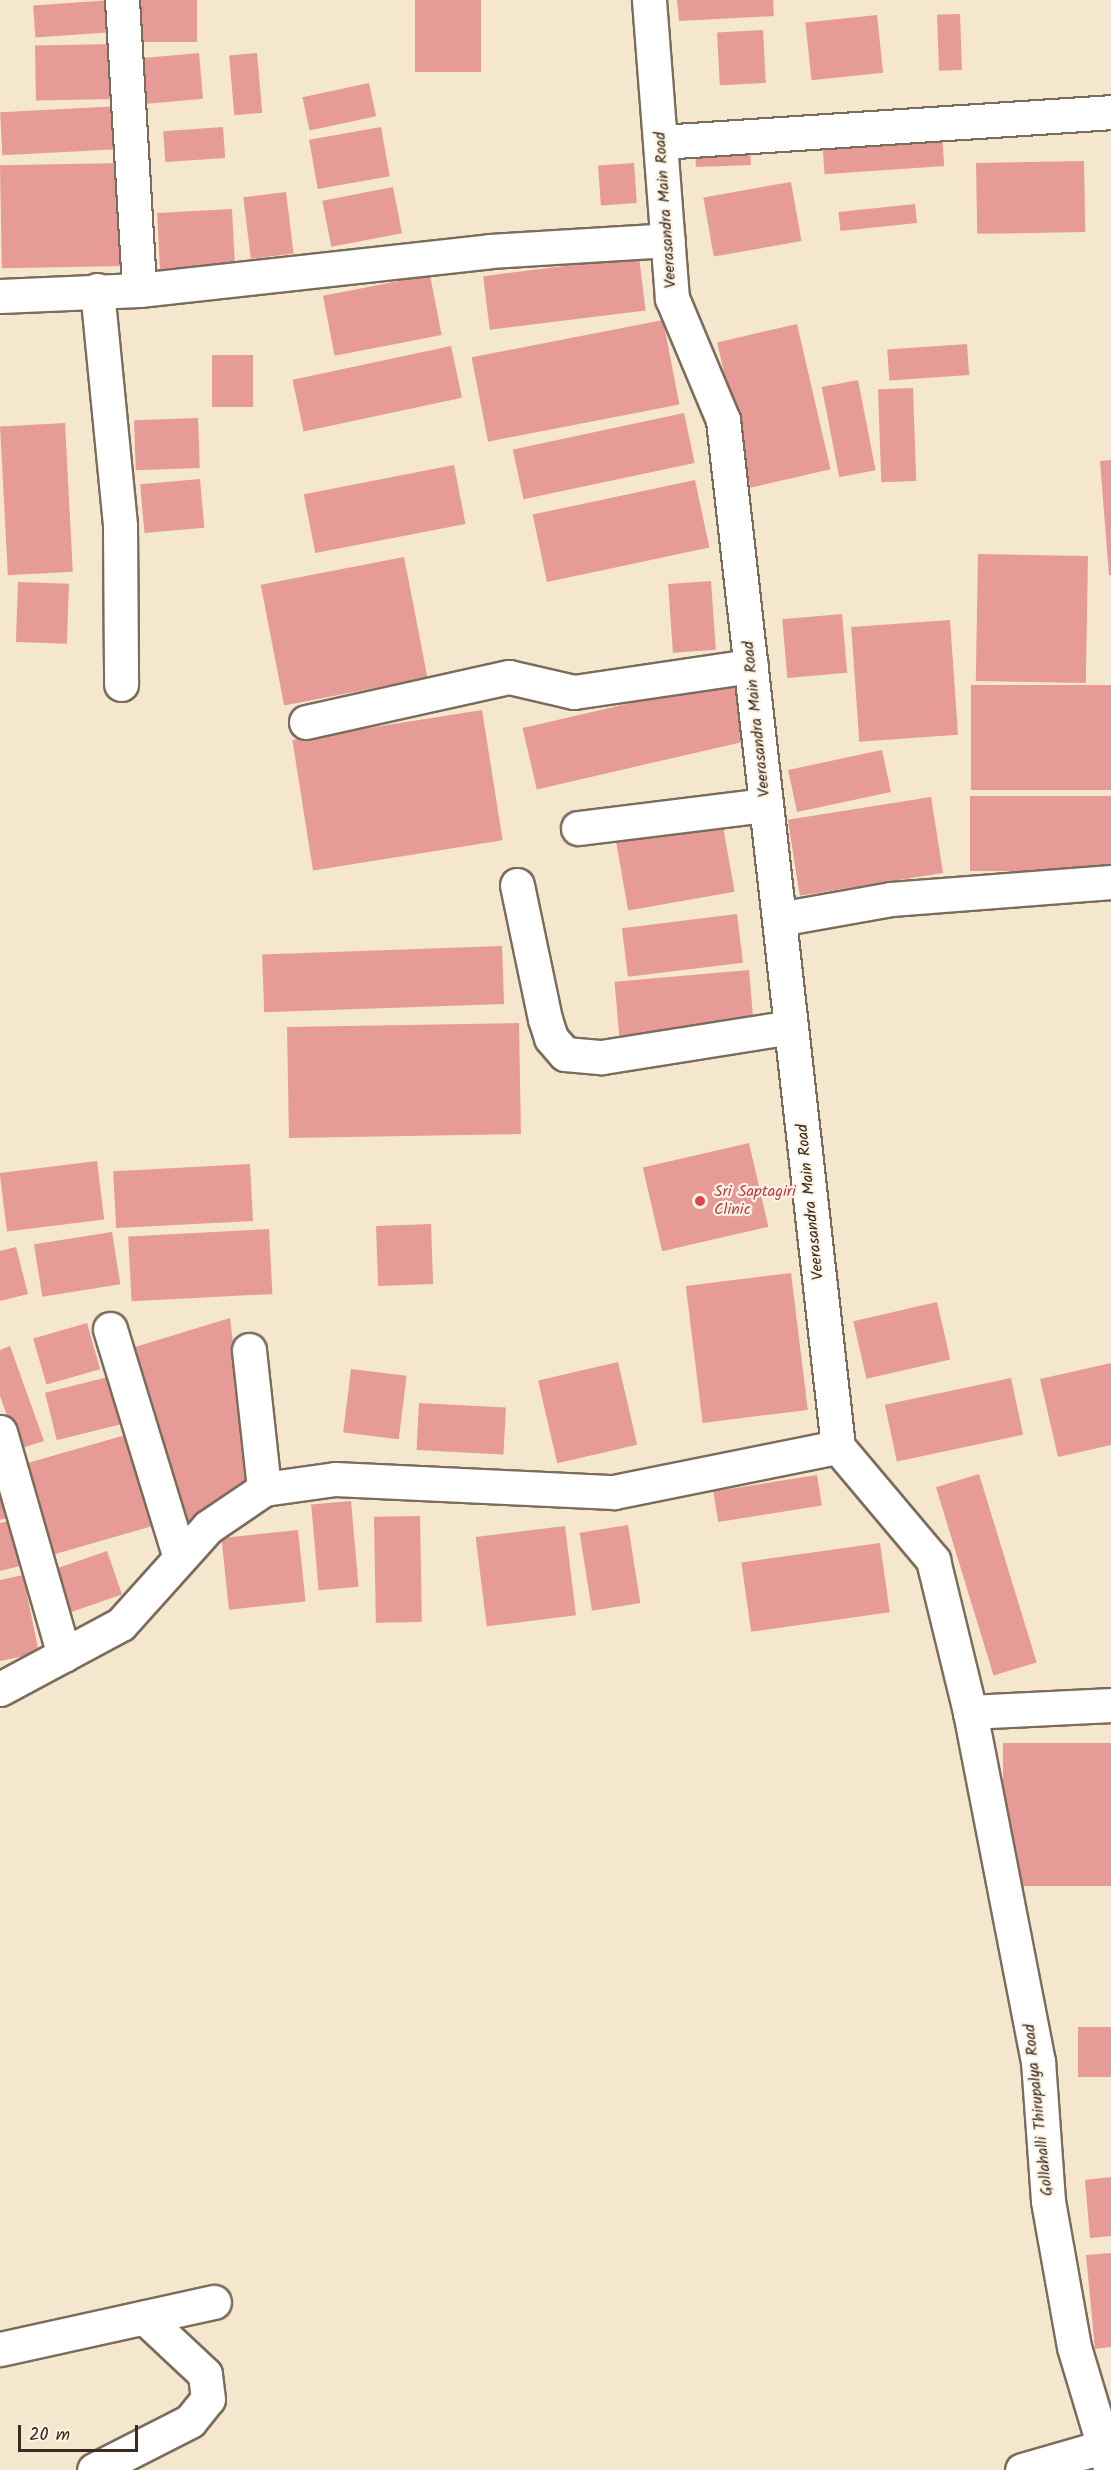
<!DOCTYPE html>
<html>
<head>
<meta charset="utf-8">
<style>
	body { margin:0 }
	#map { position:relative; width:1111px; height:2470px; overflow:hidden; background:#f5e7ce; font-family:Kalam,sans-serif }
	div>[style] { position:absolute }
	[style*='--x'] { left:calc(var(--x)*1px); top:calc(var(--y)*1px); width:calc(var(--w)*1px); rotate:calc(var(--a)*1deg) }
	.building>* { inset:0; background:#e79b97; transform-origin:0 0 }
	.roads { filter:drop-shadow(2px 0 #7c6c5c) drop-shadow(-2px 0 #7c6c5c) drop-shadow(0 2px #7c6c5c) drop-shadow(0 -2px #7c6c5c) }
	.minor>* { height:33px; margin:-16.5px; padding:0 16.5px; transform-origin:16.5px; border-radius:16.5px; background:#fff }
	.dots>* { width:16px; height:16px; translate:-50% -50%; box-sizing:border-box; border:3px solid #fcf5e5; border-radius:50% }
	span { translate:-50% -50%; white-space:nowrap; text-align:center; line-height:1.15; -webkit-text-stroke:4.5px #fcf5e5; paint-order:stroke }
	.street-label { font-size:16px; color:#3b2a1e }
	.health-label { font-size:16px; color:#be3a42 }
	.left { translate:0 -50%; text-align:left }
	.scale { position:absolute; left:18px; top:2425px; width:120px; height:27px; box-sizing:border-box; border:3px solid #3b2a1e; border-top:0; padding-left:8px; font-size:18px; line-height:21px; white-space:nowrap; color:#3b2a1e; -webkit-text-stroke:4px #fcf5e5; paint-order:stroke }
</style>
</head>
<body>
<div id="map">
	<div class="building">
		<div style="left:112px;top:0;width:32px;height:79px;rotate:86deg"></div>
		<div style="left:138px;top:0;width:59px;height:42px"></div>
		<div style="left:415px;top:0;width:66px;height:72px"></div>
		<div style="clip-path:polygon(677px 0,773px 0,774px 16px,679px 21px)"></div>
		<div style="left:960px;top:14px;width:56px;height:23px;rotate:88deg"></div>
		<div style="left:877px;top:15px;width:58px;height:72px;rotate:84deg"></div>
		<div style="left:763px;top:30px;width:53px;height:46px;rotate:87deg"></div>
		<div style="left:116px;top:44px;width:55px;height:81px;rotate:89deg"></div>
		<div style="left:199px;top:53px;width:46px;height:56px;rotate:85deg"></div>
		<div style="left:257px;top:53px;width:60px;height:28px;rotate:85deg"></div>
		<div style="left:369px;top:83px;width:34px;height:68px;rotate:78deg"></div>
		<div style="left:120px;top:106px;width:43px;height:120px;rotate:87deg"></div>
		<div style="left:223px;top:127px;width:31px;height:60px;rotate:86deg"></div>
		<div style="left:381px;top:127px;width:50px;height:73px;rotate:80deg"></div>
		<div style="left:942px;top:134px;width:32px;height:120px;rotate:86deg"></div>
		<div style="left:750px;top:142px;width:23px;height:55px;rotate:88deg"></div>
		<div style="left:1084px;top:161px;width:71px;height:108px;rotate:89deg"></div>
		<div style="left:124px;top:163px;width:103px;height:124px;rotate:89deg"></div>
		<div style="left:634px;top:163px;width:40px;height:36px;rotate:86deg"></div>
		<div style="left:791px;top:182px;width:60px;height:89px;rotate:80deg"></div>
		<div style="left:393px;top:187px;width:47px;height:72px;rotate:79deg"></div>
		<div style="left:286px;top:192px;width:62px;height:43px;rotate:83deg"></div>
		<div style="left:915px;top:204px;width:19px;height:77px;rotate:84deg"></div>
		<div style="left:232px;top:209px;width:59px;height:75px;rotate:87deg"></div>
		<div style="left:639px;top:257px;width:54px;height:157px;rotate:83deg"></div>
		<div style="left:430px;top:275px;width:61px;height:109px;rotate:79deg"></div>
		<div style="left:663px;top:320px;width:86px;height:195px;rotate:79deg"></div>
		<div style="left:797px;top:324px;width:149px;height:82px;rotate:77deg"></div>
		<div style="left:967px;top:344px;width:31px;height:80px;rotate:86deg"></div>
		<div style="left:451px;top:346px;width:53px;height:162px;rotate:78deg"></div>
		<div style="left:212px;top:355px;width:41px;height:52px"></div>
		<div style="left:858px;top:380px;width:92px;height:37px;rotate:79deg"></div>
		<div style="left:913px;top:388px;width:93px;height:35px;rotate:88deg"></div>
		<div style="left:684px;top:413px;width:51px;height:175px;rotate:78deg"></div>
		<div style="left:198px;top:418px;width:50px;height:64px;rotate:88deg"></div>
		<div style="left:65px;top:423px;width:149px;height:65px;rotate:87deg"></div>
		<div style="clip-path:polygon(1111px 460px,1111px 575px,1109px 575px,1100px 461px)"></div>
		<div style="left:454px;top:465px;width:60px;height:153px;rotate:79deg"></div>
		<div style="left:200px;top:479px;width:49px;height:60px;rotate:85deg"></div>
		<div style="left:695px;top:480px;width:69px;height:166px;rotate:78deg"></div>
		<div style="left:978px;top:554px;width:110px;height:127px;rotate:1deg"></div>
		<div style="left:404px;top:557px;width:123px;height:146px;rotate:79deg"></div>
		<div style="left:711px;top:581px;width:69px;height:43px;rotate:86deg"></div>
		<div style="left:18px;top:582px;width:51px;height:60px;rotate:2deg"></div>
		<div style="left:842px;top:614px;width:59px;height:60px;rotate:85deg"></div>
		<div style="left:950px;top:620px;width:115px;height:99px;rotate:86deg"></div>
		<div style="left:735px;top:679px;width:63px;height:218px;rotate:77deg"></div>
		<div style="left:1111px;top:685px;width:105px;height:140px;rotate:90deg"></div>
		<div style="left:482px;top:710px;width:132px;height:192px;rotate:81deg"></div>
		<div style="left:882px;top:750px;width:43px;height:96px;rotate:78deg"></div>
		<div style="left:1111px;top:796px;width:75px;height:141px;rotate:90deg"></div>
		<div style="left:931px;top:797px;width:77px;height:145px;rotate:81deg"></div>
		<div style="left:721px;top:815px;width:78px;height:108px;rotate:80deg"></div>
		<div style="left:737px;top:914px;width:49px;height:116px;rotate:83deg"></div>
		<div style="left:502px;top:946px;width:58px;height:240px;rotate:88deg"></div>
		<div style="left:749px;top:970px;width:57px;height:135px;rotate:85deg"></div>
		<div style="left:519px;top:1023px;width:111px;height:232px;rotate:89deg"></div>
		<div style="left:749px;top:1143px;width:86px;height:109px;rotate:77deg"></div>
		<div style="left:97px;top:1161px;width:59px;height:98px;rotate:83deg"></div>
		<div style="left:250px;top:1164px;width:57px;height:137px;rotate:87deg"></div>
		<div style="left:431px;top:1224px;width:60px;height:55px;rotate:88deg"></div>
		<div style="left:269px;top:1229px;width:65px;height:141px;rotate:87deg"></div>
		<div style="left:112px;top:1232px;width:53px;height:79px;rotate:81deg"></div>
		<div style="clip-path:polygon(16px 1247px,28px 1294px,0 1301px,0 1251px)"></div>
		<div style="left:791px;top:1273px;width:138px;height:106px;rotate:83deg"></div>
		<div style="left:937px;top:1302px;width:59px;height:86px;rotate:77deg"></div>
		<div style="clip-path:polygon(230px 1318px,251px 1490px,181px 1539px,125px 1350px)"></div>
		<div style="left:87px;top:1323px;width:48px;height:56px;rotate:74deg"></div>
		<div style="clip-path:polygon(10px 1346px,44px 1441px,19px 1449px,0 1396px,0 1350px)"></div>
		<div style="left:618px;top:1362px;width:85px;height:82px;rotate:77deg"></div>
		<div style="clip-path:polygon(1111px 1363px,1111px 1445px,1058px 1457px,1040px 1379px)"></div>
		<div style="left:351px;top:1369px;width:56px;height:64px;rotate:7deg"></div>
		<div style="left:108px;top:1377px;width:49px;height:65px;rotate:76deg"></div>
		<div style="left:1011px;top:1378px;width:58px;height:129px;rotate:78deg"></div>
		<div style="left:419px;top:1403px;width:87px;height:47px;rotate:3deg"></div>
		<div style="left:129px;top:1434px;width:95px;height:111px;rotate:74deg"></div>
		<div style="left:979px;top:1474px;width:197px;height:45px;rotate:73deg"></div>
		<div style="left:817px;top:1475px;width:31px;height:105px;rotate:81deg"></div>
		<div style="clip-path:polygon(0 1492px,7px 1518px,0 1520px)"></div>
		<div style="left:351px;top:1501px;width:86px;height:40px;rotate:85deg"></div>
		<div style="left:420px;top:1516px;width:106px;height:46px;rotate:89deg"></div>
		<div style="clip-path:polygon(9px 1521px,20px 1566px,0 1571px,0 1523px)"></div>
		<div style="left:628px;top:1525px;width:79px;height:49px;rotate:81deg"></div>
		<div style="left:565px;top:1526px;width:90px;height:90px;rotate:83deg"></div>
		<div style="left:298px;top:1530px;width:72px;height:77px;rotate:84deg"></div>
		<div style="left:880px;top:1543px;width:70px;height:140px;rotate:82deg"></div>
		<div style="left:107px;top:1551px;width:46px;height:62px;rotate:71deg"></div>
		<div style="clip-path:polygon(23px 1575px,39px 1653px,0 1661px,0 1580px)"></div>
		<div style="left:1111px;top:1743px;width:143px;height:108px;rotate:90deg"></div>
		<div style="left:1111px;top:2027px;width:50px;height:33px;rotate:90deg"></div>
		<div style="clip-path:polygon(1111px 2177px,1111px 2236px,1090px 2238px,1085px 2180px)"></div>
		<div style="clip-path:polygon(1111px 2253px,1111px 2347px,1095px 2349px,1086px 2255px)"></div>
	</div>
	<div class="roads">
		<div class="minor">
			<div style="--x:122;--y:0;--w:290;--a:86.6"></div>
			<div style="--x:649;--y:0;--w:299;--a:85.6"></div>
			<div style="--x:672;--y:298;--w:132;--a:67.3"></div>
			<div style="--x:723;--y:420;--w:1033;--a:83.61"></div>
			<div style="--x:661;--y:142;--w:451;--a:-3.8"></div>
			<div style="--x:97;--y:290;--w:237;--a:84.4"></div>
			<div style="--x:120;--y:526;--w:158;--a:89.6"></div>
			<div style="--x:0;--y:296;--w:139;--a:-2.5"></div>
			<div style="--x:139;--y:290;--w:353;--a:-6.3"></div>
			<div style="--x:490;--y:251;--w:178;--a:-3.5"></div>
			<div style="--x:306;--y:722;--w:208;--a:-12.5"></div>
			<div style="--x:509;--y:677;--w:67;--a:13"></div>
			<div style="--x:574;--y:692;--w:179;--a:-8.4"></div>
			<div style="--x:578;--y:828;--w:189;--a:-7"></div>
			<div style="--x:517;--y:885;--w:137;--a:78.2"></div>
			<div style="--x:545;--y:1019;--w:20;--a:72"></div>
			<div style="--x:551;--y:1038;--w:21;--a:49"></div>
			<div style="--x:565;--y:1054;--w:37;--a:5"></div>
			<div style="--x:602;--y:1057;--w:191;--a:-9"></div>
			<div style="--x:779;--y:919;--w:114;--a:-10.1"></div>
			<div style="--x:891;--y:899;--w:221;--a:-4.4"></div>
			<div style="--x:110;--y:1329;--w:239;--a:73"></div>
			<div style="--x:249;--y:1350;--w:140;--a:83.8"></div>
			<div style="--x:0;--y:1432;--w:232;--a:74"></div>
			<div style="--x:0;--y:1689;--w:137;--a:-28.2"></div>
			<div style="--x:121;--y:1624;--w:130;--a:-48.1"></div>
			<div style="--x:208;--y:1527;--w:68;--a:-34.2"></div>
			<div style="--x:264;--y:1489;--w:72;--a:-8"></div>
			<div style="--x:335;--y:1479;--w:279;--a:2.7"></div>
			<div style="--x:614;--y:1492;--w:228;--a:-11.4"></div>
			<div style="--x:838;--y:1447;--w:148;--a:49.9"></div>
			<div style="--x:933;--y:1560;--w:156;--a:76.3"></div>
			<div style="--x:970;--y:1712;--w:141;--a:-2.8"></div>
			<div style="--x:970;--y:1712;--w:356;--a:79"></div>
			<div style="--x:1038;--y:2061;--w:140;--a:85.9"></div>
			<div style="--x:1048;--y:2201;--w:148;--a:79.9"></div>
			<div style="--x:1074;--y:2347;--w:128;--a:73.3"></div>
			<div style="--x:0;--y:2349;--w:219;--a:-12.4"></div>
			<div style="--x:94;--y:2470;--w:108;--a:-27"></div>
			<div style="--x:190;--y:2421;--w:28;--a:-51"></div>
			<div style="--x:208;--y:2399;--w:25;--a:-97"></div>
			<div style="--x:205;--y:2374;--w:83;--a:-136.9"></div>
			<div style="--x:1022;--y:2470;--w:83;--a:-16"></div>
		</div>
	</div>
	<div class="dots">
		<div style="left:700px;top:1201px;background:#e0444e"></div>
	</div>
	<div class="street-label">
		<span style="left:666px;top:210px;rotate:-94deg">Veerasandra Main Road</span>
		<span style="left:757px;top:719px;rotate:-96deg">Veerasandra Main Road</span>
		<span style="left:811px;top:1202px;rotate:-96deg">Veerasandra Main Road</span>
		<span style="left:1039px;top:2110px;rotate:-96deg">Gollahalli Thirupalya Road</span>
	</div>
	<div class="health-label">
		<span class="left" style="left:714px;top:1201px">Sri Saptagiri<br>Clinic</span>
	</div>
	<div class="scale">20 m</div>
</div>
</body>
</html>
